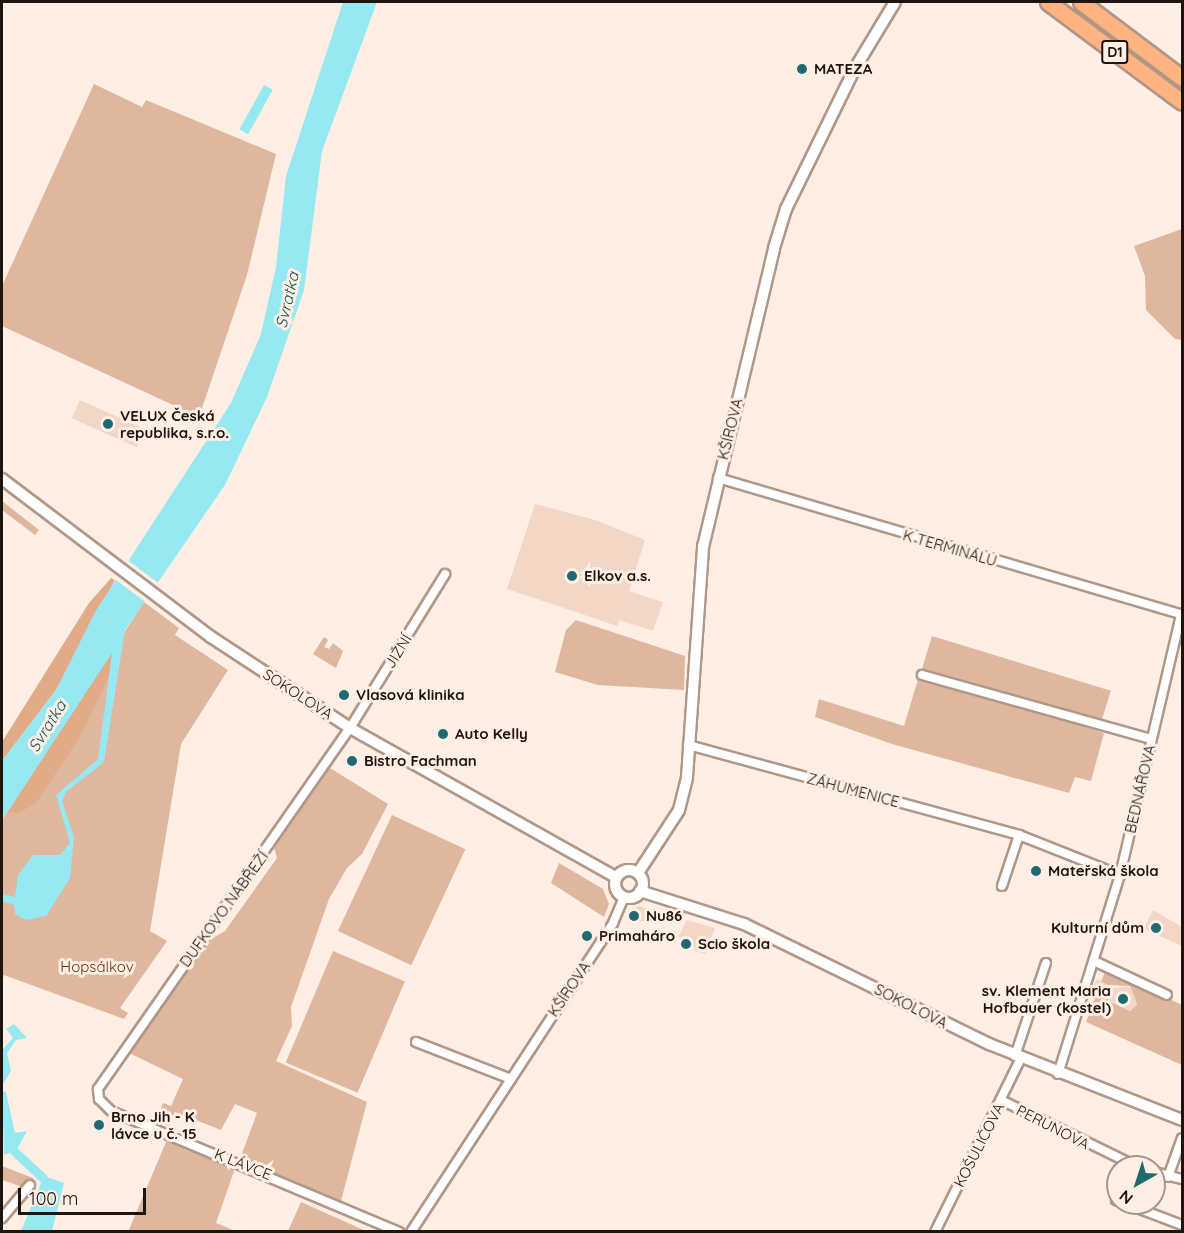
<!DOCTYPE html>
<html>
<head>
<meta charset="utf-8">
<style>
	body { margin:0 }
	#map { position:relative; width:1184px; height:1233px; overflow:hidden; background:#feeee4; font-family:Quicksand,sans-serif }
	div>[style] { position:absolute }
	[style*='--x'] { left:calc(var(--x)*1px); top:calc(var(--y)*1px); width:calc(var(--w)*1px); rotate:calc(var(--a)*1deg) }
	.green>* { inset:0; background:#deb79e; transform-origin:0 0 }
	.forest>* { inset:0; background:#e1ab88 }
	.water>* { inset:0; background:#97e9f1; transform-origin:0 0 }
	.pier>* { inset:0; background:#feeee4; transform-origin:0 0 }
	.canal>* { height:9px; margin:-4.5px; padding:0 4.5px; transform-origin:4.5px; border-radius:4.5px; background:#97e9f1 }
	.building>* { inset:0; background:#f2d7c7; transform-origin:0 0 }
	.roads { filter:drop-shadow(2px 0 #b09787) drop-shadow(-2px 0 #b09787) drop-shadow(0 2px #b09787) drop-shadow(0 -2px #b09787) }
	.street>* { height:8px; margin:-4px; padding:0 4px; transform-origin:4px; border-radius:4px; background:#fff }
	.secondary>* { height:10px; margin:-5px; padding:0 5px; transform-origin:5px; border-radius:5px; background:#fff }
	.secondary>.ring { margin:-5px; padding:0; box-sizing:content-box; background:none; border:10px solid #fff; border-radius:50% }
	.highway>* { height:15px; margin:-7.5px; padding:0 7.5px; transform-origin:7.5px; border-radius:7.5px; background:#ffb380 }
	.dots>* { width:16px; height:16px; translate:-50% -50%; box-sizing:border-box; border:3px solid #feeee4; border-radius:50% }
	span { translate:-50% -50%; white-space:nowrap; text-align:center; line-height:1.15; -webkit-text-stroke:6px #feeee4; paint-order:stroke }
	.shield-label span { padding:2px 4px; background:#feeee4; border:2px solid; border-radius:4px; -webkit-text-stroke-width:0 }
	.shield-label { font-size:14px; color:#1e150f; font-weight:700 }
	.poi-label { font-size:15px; color:#1e150f; font-weight:700 }
	.left { translate:0 -50%; text-align:left }
	.right { translate:-100% -50%; text-align:right }
	.street-label { font-size:15px; color:#1e150f }
	.park-label { font-size:15px; color:#66340a }
	.water-label { font-size:16px; color:#0a545a; font-style:italic }
	.frame { position:absolute; inset:0; border:3px solid #1e150f; pointer-events:none }
	.north { position:absolute; left:1106px; top:1155px; width:60px; height:60px; box-sizing:border-box; background:#feeee4; border:2px solid #a4978f; border-radius:50%; rotate:219deg; font-size:16px; font-weight:700; line-height:24px; text-align:center; color:#1e150f }
	.north::after { content:''; display:block; margin:auto; width:21px; height:27px; background:#1f6a71; clip-path:polygon(50% 0,100% 100%,50% 72%,0 100%) }
	.scale { position:absolute; left:18px; top:1188px; width:128px; height:27px; box-sizing:border-box; border:3px solid #1e150f; border-top:0; padding-left:8px; font-size:18px; line-height:21px; white-space:nowrap; color:#1e150f; -webkit-text-stroke:4px #feeee4; paint-order:stroke }
</style>
</head>
<body>
<div id="map">
	<div class="green">
		<div style="clip-path:polygon(94px 84px,142px 107px,146px 100px,276px 154px,247px 275px,199px 417px,2px 326px,2px 286px)"></div>
		<div style="clip-path:polygon(1182px 229px,1182px 340px,1175px 339px,1146px 310px,1145px 276px,1134px 246px)"></div>
		<div style="clip-path:polygon(2px 501px,39px 530px,35px 535px,2px 510px)"></div>
		<div style="clip-path:polygon(144px 602px,179px 628px,175px 635px,228px 670px,181px 744px,150px 931px,167px 941px,120px 1008px,128px 1013px,124px 1019px,4px 975px,2px 982px,2px 820px)"></div>
		<div style="clip-path:polygon(576px 620px,685px 656px,684px 690px,598px 685px,555px 672px,566px 630px)"></div>
		<div style="left:932px;top:636px;width:187px;height:37px;rotate:17deg"></div>
		<div style="clip-path:polygon(324px 637px,328px 640px,324px 647px,329px 649px,333px 643px,343px 651px,336px 668px,313px 654px)"></div>
		<div style="clip-path:polygon(919px 676px,1104px 733px,1091px 781px,1075px 777px,1069px 793px,892px 744px,815px 717px,819px 699px,904px 726px)"></div>
		<div style="clip-path:polygon(330px 768px,388px 804px,362px 854px,347px 868px,329px 899px,291px 1007px,292px 1026px,276px 1061px,367px 1102px,341px 1201px,240px 1159px,257px 1113px,235px 1104px,221px 1130px,175px 1112px,169px 1126px,156px 1121px,163px 1103px,171px 1106px,183px 1079px,127px 1052px,206px 942px,225px 931px,277px 858px,274px 848px)"></div>
		<div style="left:392px;top:815px;width:81px;height:128px;rotate:25deg"></div>
		<div style="clip-path:polygon(559px 863px,603px 889px,609px 904px,604px 917px,551px 883px)"></div>
		<div style="left:333px;top:951px;width:78px;height:121px;rotate:23deg"></div>
		<div style="clip-path:polygon(evenodd,1106px 969px,1182px 1005px,1182px 1065px,1086px 1022px,1106px 969px,1107px 985px,1130px 986px,1137px 1004px,1130px 1011px,1109px 1001px,1107px 985px)"></div>
		<div style="clip-path:polygon(171px 1141px,235px 1168px,216px 1223px,235px 1231px,128px 1232px,166px 1142px)"></div>
		<div style="clip-path:polygon(2px 1166px,33px 1178px,36px 1190px,27px 1181px,23px 1187px,2px 1180px)"></div>
		<div style="clip-path:polygon(301px 1202px,366px 1231px,288px 1231px)"></div>
	</div>
	<div class="forest">
		<div style="clip-path:polygon(111px 578px,115px 580px,56px 690px,2px 761px,2px 742px,89px 603px)"></div>
		<div style="clip-path:polygon(112px 651px,110px 674px,81px 735px,36px 803px,19px 813px,8px 812px)"></div>
	</div>
	<div class="water">
		<div style="clip-path:polygon(343px 2px,377px 2px,322px 151px,304px 290px,267px 397px,225px 485px,125px 630px,104px 762px,66px 792px,62px 801px,74px 837px,70px 878px,46px 916px,26px 920px,15px 914px,14px 905px,2px 901px,2px 894px,15px 897px,18px 875px,33px 855px,60px 855px,70px 843px,56px 795px,98px 759px,112px 653px,2px 820px,2px 761px,56px 690px,95px 612px,231px 403px,261px 334px,276px 267px,286px 176px)"></div>
		<div style="left:264px;top:85px;width:10px;height:51px;rotate:29deg"></div>
		<div style="clip-path:polygon(14px 1024px,27px 1038px,16px 1040px,7px 1053px,11px 1071px,2px 1086px,2px 1050px,13px 1038px,6px 1029px)"></div>
		<div style="clip-path:polygon(2px 1091px,6px 1092px,15px 1133px,27px 1131px,16px 1151px,4px 1155px)"></div>
		<div style="clip-path:polygon(44px 1176px,64px 1183px,52px 1231px,21px 1231px)"></div>
	</div>
	<div class="pier">
		<div style="left:125px;top:558px;width:44px;height:23px;rotate:37deg"></div>
	</div>
	<div class="canal">
		<div style="--x:15;--y:1152;--w:38;--a:43"></div>
	</div>
	<div class="building">
		<div style="left:80px;top:400px;width:71px;height:20px;rotate:24deg"></div>
		<div style="clip-path:polygon(535px 504px,595px 520px,645px 540px,629px 591px,663px 602px,653px 631px,619px 620px,617px 626px,507px 589px)"></div>
		<div style="clip-path:polygon(638px 906px,655px 911px,652px 920px,635px 922px,629px 917px)"></div>
		<div style="clip-path:polygon(1153px 910px,1182px 927px,1182px 946px,1144px 929px)"></div>
		<div style="clip-path:polygon(687px 920px,715px 928px,705px 954px,695px 951px,692px 941px,678px 937px)"></div>
		<div style="clip-path:polygon(1097px 979px,1114px 988px,1130px 986px,1137px 1004px,1130px 1011px,1109px 1000px,1111px 994px,1094px 985px)"></div>
	</div>
	<div class="roads">
		<div class="street">
			<div style="--x:718;--y:478;--w:484;--a:16.4"></div>
			<div style="--x:922;--y:675;--w:238;--a:15.6"></div>
			<div style="--x:688;--y:745;--w:343;--a:15.2"></div>
			<div style="--x:1019;--y:835;--w:109;--a:21.6"></div>
			<div style="--x:1002;--y:886;--w:54;--a:-71.6"></div>
			<div style="--x:1096;--y:962;--w:78;--a:24.9"></div>
			<div style="--x:416;--y:1042;--w:102;--a:21.3"></div>
			<div style="--x:1015;--y:1056;--w:98;--a:-71.6"></div>
			<div style="--x:1058;--y:1074;--w:208;--a:-72.7"></div>
			<div style="--x:1120;--y:875;--w:267;--a:-76.8"></div>
			<div style="--x:1001;--y:1100;--w:153;--a:26.1"></div>
			<div style="--x:1154;--y:1172;--w:29;--a:14"></div>
			<div style="--x:1168;--y:1177;--w:41;--a:-70.3"></div>
			<div style="--x:1116;--y:1200;--w:2;--a:27"></div>
			<div style="--x:1124;--y:1203;--w:62;--a:20.8"></div>
			<div style="--x:2;--y:1218;--w:43;--a:-49.7"></div>
			<div style="--x:399;--y:1232;--w:312;--a:-157.2"></div>
			<div style="--x:111;--y:1111;--w:17;--a:-135"></div>
			<div style="--x:99;--y:1099;--w:10;--a:-96"></div>
			<div style="--x:98;--y:1089;--w:440;--a:-55.1"></div>
			<div style="--x:350;--y:728;--w:181;--a:-58.3"></div>
			<div style="--x:411;--y:1232;--w:369;--a:-56.8"></div>
			<div style="--x:613;--y:923;--w:28;--a:-67"></div>
			<div style="--x:935;--y:1232;--w:194;--a:-63.7"></div>
		</div>
		<div class="secondary">
			<div style="--x:2;--y:479;--w:262;--a:37.1"></div>
			<div style="--x:211;--y:637;--w:166;--a:33.2"></div>
			<div style="--x:350;--y:728;--w:305;--a:29.3"></div>
			<div class="ring" style="left:615px;top:870px;width:18px;height:18px"></div>
			<div style="--x:638;--y:873;--w:75;--a:-56.9"></div>
			<div style="--x:679;--y:810;--w:34;--a:-76"></div>
			<div style="--x:687;--y:777;--w:231;--a:-86"></div>
			<div style="--x:703;--y:547;--w:307;--a:-76.6"></div>
			<div style="--x:774;--y:248;--w:41;--a:-72.9"></div>
			<div style="--x:786;--y:209;--w:155;--a:-63.9"></div>
			<div style="--x:854;--y:70;--w:79;--a:-58.9"></div>
			<div style="--x:640;--y:891;--w:109;--a:17.6"></div>
			<div style="--x:744;--y:924;--w:273;--a:26.1"></div>
			<div style="--x:989;--y:1044;--w:207;--a:21.5"></div>
		</div>
		<div class="highway">
			<div style="--x:1048;--y:2;--w:167;--a:36.7"></div>
			<div style="--x:1081;--y:2;--w:126;--a:37"></div>
		</div>
	</div>
	<div class="dots">
		<div style="left:802px;top:69px;background:#1f6a71"></div>
		<div style="left:108px;top:424px;background:#1f6a71"></div>
		<div style="left:572px;top:576px;background:#1f6a71"></div>
		<div style="left:344px;top:695px;background:#1f6a71"></div>
		<div style="left:443px;top:734px;background:#1f6a71"></div>
		<div style="left:352px;top:761px;background:#1f6a71"></div>
		<div style="left:1036px;top:871px;background:#1f6a71"></div>
		<div style="left:634px;top:916px;background:#1f6a71"></div>
		<div style="left:1156px;top:928px;background:#1f6a71"></div>
		<div style="left:587px;top:936px;background:#1f6a71"></div>
		<div style="left:686px;top:944px;background:#1f6a71"></div>
		<div style="left:1123px;top:999px;background:#1f6a71"></div>
		<div style="left:99px;top:1125px;background:#1f6a71"></div>
	</div>
	<div class="shield-label">
		<span style="left:1115px;top:52px">D1</span>
	</div>
	<div class="poi-label">
		<span class="left" style="left:814px;top:69px">MATEZA</span>
		<span class="left" style="left:120px;top:424px">VELUX Česká<br>republika, s.r.o.</span>
		<span class="left" style="left:584px;top:576px">Elkov a.s.</span>
		<span class="left" style="left:356px;top:695px">Vlasová klinika</span>
		<span class="left" style="left:455px;top:734px">Auto Kelly</span>
		<span class="left" style="left:364px;top:761px">Bistro Fachman</span>
		<span class="left" style="left:1048px;top:871px">Mateřská škola</span>
		<span class="left" style="left:646px;top:916px">Nu86</span>
		<span class="right" style="left:1144px;top:928px">Kulturní dům</span>
		<span class="left" style="left:599px;top:936px">Primaháro</span>
		<span class="left" style="left:698px;top:944px">Scio škola</span>
		<span class="right" style="left:1111px;top:999px">sv. Klement Maria<br>Hofbauer (kostel)</span>
		<span class="left" style="left:111px;top:1125px">Brno Jih - K<br>lávce u č. 15</span>
	</div>
	<div class="street-label">
		<span style="left:730px;top:429px;rotate:-76deg">KŠÍROVA</span>
		<span style="left:950px;top:548px;rotate:16deg">K TERMINÁLU</span>
		<span style="left:398px;top:651px;rotate:-58deg">JIŽNÍ</span>
		<span style="left:298px;top:694px;rotate:33deg">SOKOLOVA</span>
		<span style="left:1140px;top:789px;rotate:-77deg">BEDNÁŘOVA</span>
		<span style="left:853px;top:790px;rotate:15deg">ZÁHUMENICE</span>
		<span style="left:224px;top:909px;rotate:-54deg">DUFKOVO NÁBŘEŽÍ</span>
		<span style="left:569px;top:989px;rotate:-56deg">KŠÍROVA</span>
		<span style="left:911px;top:1006px;rotate:27deg">SOKOLOVA</span>
		<span style="left:1053px;top:1127px;rotate:27deg">PERUNOVA</span>
		<span style="left:979px;top:1145px;rotate:-63deg">KOŠULIČOVA</span>
		<span style="left:243px;top:1164px;rotate:22deg">K LÁVCE</span>
	</div>
	<div class="park-label">
		<span style="left:97px;top:967px">Hopsálkov</span>
	</div>
	<div class="water-label">
		<span style="left:287px;top:300px;rotate:-77deg">Svratka</span>
		<span style="left:47px;top:726px;rotate:-58deg">Svratka</span>
	</div>
	<div class="frame"></div>
	<div class="north">N</div>
	<div class="scale">100 m</div>
</div>
</body>
</html>
